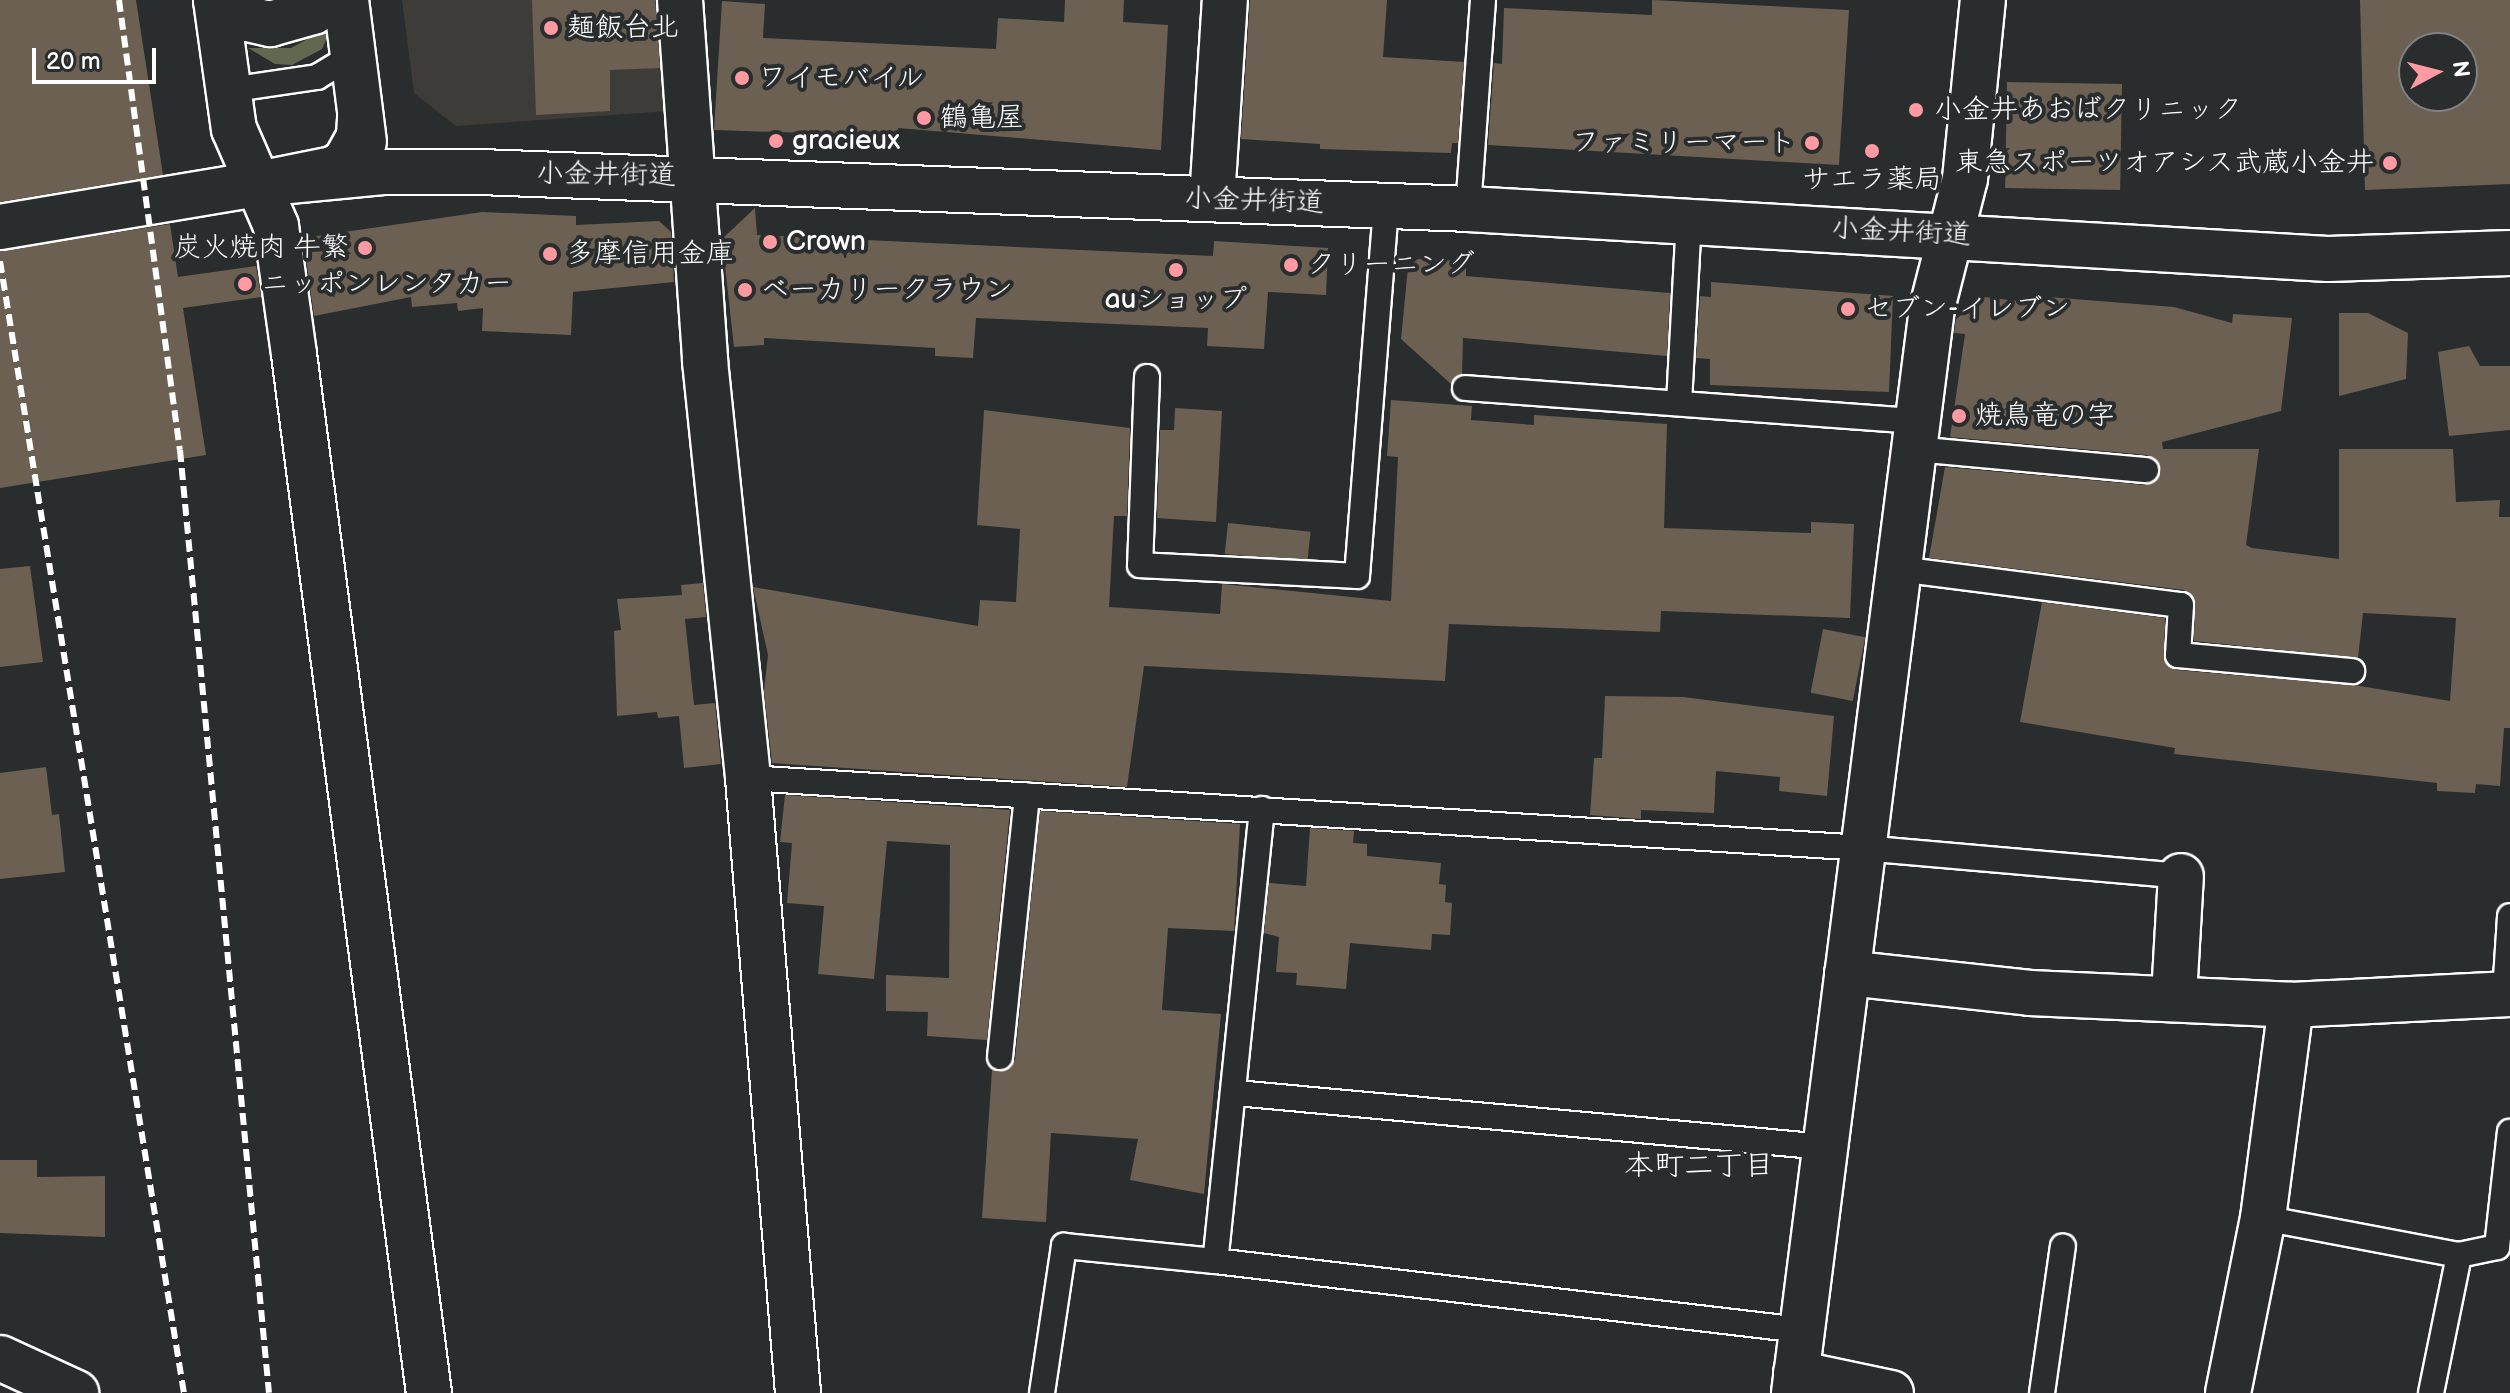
<!DOCTYPE html>
<html>
<head>
<meta charset="utf-8">
<style>
	body { margin:0 }
	#map { position:relative; width:2510px; height:1393px; overflow:hidden; background:#2a2d2e; font-family:"Balsamiq Sans","Klee One",sans-serif }
	div>[style] { position:absolute }
	[style*='--x'] { left:calc(var(--x)*1px); top:calc(var(--y)*1px); width:calc(var(--w)*1px); rotate:calc(var(--a)*1deg) }
	.built>* { inset:0; background:#3e3c39 }
	.green>* { inset:0; background:#61684f }
	.building>* { inset:0; background:#6b6052; transform-origin:0 0 }
	.roads { filter:drop-shadow(2px 0 #fff) drop-shadow(-2px 0 #fff) drop-shadow(0 2px #fff) drop-shadow(0 -2px #fff) }
	.service>* { height:24px; margin:-12px; padding:0 12px; transform-origin:12px; border-radius:12px; background:#2a2d2e }
	.minor>* { height:44px; margin:-22px; padding:0 22px; transform-origin:22px; border-radius:22px; background:#2a2d2e }
	.tertiary>* { height:44px; margin:-22px; padding:0 22px; transform-origin:22px; border-radius:22px; background:#2a2d2e }
	.primary>* { height:44px; margin:-22px; padding:0 22px; transform-origin:22px; border-radius:22px; background:#2a2d2e }
	.rail>* { height:6px; margin-top:-3px; transform-origin:0; background:repeating-linear-gradient(90deg,#fff 0 12px,transparent 0 18px) }
	.dots>* { width:22px; height:22px; translate:-50% -50%; box-sizing:border-box; border:4px solid #2a2d2e; border-radius:50% }
	span { translate:-50% -50%; white-space:nowrap; text-align:center; line-height:1.15; -webkit-text-stroke:8px #2a2d2e; paint-order:stroke }
	.poi-label { font-size:28px; color:#fff }
	.left { translate:0 -50%; text-align:left }
	.right { translate:-100% -50%; text-align:right }
	.street-label { font-size:28px; color:#fff }
	.neighbourhood-label { font-size:30px; color:#fff }
	.north { position:absolute; left:2398px; top:32px; width:80px; height:80px; box-sizing:border-box; background:#2a2d2e; border:2px solid #7f8182; border-radius:50%; rotate:83deg; font-size:22px; font-weight:700; line-height:32px; text-align:center; color:#fff }
	.north::after { content:''; display:block; margin:auto; width:28px; height:36px; background:#ff9aa2; clip-path:polygon(50% 0,100% 100%,50% 72%,0 100%) }
	.scale { position:absolute; left:32px; top:48px; width:124px; height:36px; box-sizing:border-box; border:4px solid #fff; border-top:0; padding-left:10px; font-size:24px; line-height:28px; white-space:nowrap; color:#fff; -webkit-text-stroke:6px #2a2d2e; paint-order:stroke }
</style>
</head>
<body>
<div id="map">
	<div class="built">
		<div style="clip-path:polygon(402px 0,676px 0,683px 110px,456px 126px,414px 93px)"></div>
	</div>
	<div class="green">
		<div style="clip-path:polygon(333px 25px,322px 49px,292px 65px,275px 64px,248px 48px,291px 48px)"></div>
	</div>
	<div class="building">
		<div style="clip-path:polygon(0 0,136px 0,163px 175px,0 202px)"></div>
		<div style="clip-path:polygon(532px 0,655px 0,660px 68px,610px 70px,610px 111px,536px 115px)"></div>
		<div style="clip-path:polygon(1065px 0,1124px 0,1123px 22px,1168px 25px,1161px 150px,898px 128px,898px 136px,714px 130px,722px 1px,765px 4px,763px 38px,996px 49px,998px 18px,1064px 22px)"></div>
		<div style="clip-path:polygon(1250px 0,1387px 0,1383px 57px,1464px 62px,1458px 143px,1452px 143px,1451px 153px,1320px 149px,1320px 144px,1241px 139px)"></div>
		<div style="clip-path:polygon(1652px 0,1849px 10px,1839px 165px,1488px 145px,1494px 63px,1502px 64px,1504px 8px,1652px 15px)"></div>
		<div style="clip-path:polygon(evenodd,2360px 0,2510px 0,2510px 184px,2365px 190px,2360px 0,2414px 48px,2462px 48px,2462px 96px,2414px 96px,2414px 48px)"></div>
		<div style="left:2007px;top:82px;width:115px;height:106px;rotate:1deg"></div>
		<div style="clip-path:polygon(755px 208px,757px 235px,1213px 256px,1214px 241px,1328px 248px,1326px 295px,1268px 292px,1264px 349px,1207px 346px,1208px 328px,976px 318px,973px 358px,935px 356px,935px 348px,764px 338px,764px 345px,734px 347px,722px 239px)"></div>
		<div style="clip-path:polygon(482px 212px,576px 216px,576px 225px,659px 221px,671px 232px,674px 282px,573px 292px,571px 335px,482px 331px,483px 308px,458px 311px,457px 303px,412px 307px,411px 297px,314px 316px,303px 238px)"></div>
		<div style="clip-path:polygon(170px 224px,178px 277px,256px 266px,261px 297px,183px 308px,206px 455px,0 488px,0 251px)"></div>
		<div style="clip-path:polygon(1418px 259px,1466px 261px,1466px 276px,1670px 293px,1667px 356px,1463px 338px,1462px 374px,1451px 384px,1401px 339px,1408px 267px)"></div>
		<div style="clip-path:polygon(1711px 282px,1893px 296px,1889px 392px,1710px 385px,1710px 359px,1696px 358px,1700px 296px,1711px 297px)"></div>
		<div style="clip-path:polygon(2036px 296px,2174px 307px,2232px 323px,2233px 314px,2292px 318px,2281px 411px,2162px 442px,2163px 449px,2259px 449px,2246px 545px,2252px 548px,2339px 559px,2339px 449px,2453px 449px,2456px 502px,2500px 500px,2499px 517px,2510px 517px,2510px 728px,2504px 728px,2500px 786px,2476px 784px,2475px 793px,2437px 791px,2437px 783px,2174px 754px,2175px 748px,2020px 722px,2042px 602px,2165px 618px,2164px 661px,2177px 670px,2354px 685px,2450px 701px,2456px 618px,2363px 613px,2358px 658px,2194px 641px,2195px 599px,2184px 590px,1929px 558px,1945px 467px,2145px 485px,2159px 478px,2159px 463px,2147px 455px,1950px 437px,1965px 334px,1954px 333px,1956px 319px,1985px 297px,2035px 303px)"></div>
		<div style="clip-path:polygon(2339px 313px,2368px 313px,2408px 333px,2406px 379px,2339px 396px)"></div>
		<div style="clip-path:polygon(2469px 346px,2480px 366px,2510px 366px,2510px 430px,2449px 436px,2438px 352px)"></div>
		<div style="clip-path:polygon(1391px 400px,1472px 406px,1471px 420px,1534px 425px,1534px 415px,1667px 424px,1664px 528px,1811px 533px,1811px 522px,1854px 524px,1850px 618px,1661px 611px,1660px 632px,1449px 624px,1445px 681px,1144px 666px,1127px 787px,772px 763px,764px 691px,768px 655px,753px 587px,978px 626px,980px 600px,1016px 602px,1020px 529px,977px 525px,984px 410px,1130px 428px,1127px 516px,1114px 516px,1109px 607px,1220px 614px,1222px 584px,1391px 601px,1398px 457px,1387px 456px)"></div>
		<div style="clip-path:polygon(1175px 408px,1222px 411px,1216px 522px,1157px 518px,1160px 430px,1174px 430px)"></div>
		<div style="left:1228px;top:523px;width:83px;height:31px;rotate:6deg"></div>
		<div style="clip-path:polygon(30px 566px,43px 662px,0 667px,0 569px)"></div>
		<div style="clip-path:polygon(703px 583px,706px 617px,685px 619px,694px 705px,715px 703px,721px 764px,684px 768px,679px 716px,658px 718px,657px 712px,617px 716px,614px 631px,621px 630px,617px 599px,682px 595px,681px 585px)"></div>
		<div style="left:1823px;top:629px;width:43px;height:65px;rotate:11deg"></div>
		<div style="clip-path:polygon(1605px 696px,1683px 697px,1834px 716px,1827px 796px,1779px 791px,1780px 777px,1716px 771px,1714px 813px,1641px 810px,1641px 819px,1590px 815px,1594px 758px,1602px 758px)"></div>
		<div style="clip-path:polygon(46px 767px,52px 815px,59px 814px,65px 872px,0 879px,0 773px)"></div>
		<div style="clip-path:polygon(785px 795px,1010px 810px,987px 1040px,927px 1036px,928px 1012px,886px 1011px,886px 975px,949px 978px,950px 845px,887px 841px,874px 979px,818px 974px,824px 906px,787px 903px,792px 843px,780px 842px)"></div>
		<div style="clip-path:polygon(1040px 811px,1240px 824px,1234px 931px,1168px 928px,1162px 1010px,1221px 1014px,1204px 1194px,1130px 1180px,1138px 1139px,1051px 1133px,1046px 1222px,982px 1218px,992px 1070px,1007px 1070px,1015px 1059px)"></div>
		<div style="clip-path:polygon(1310px 828px,1354px 831px,1353px 843px,1367px 844px,1367px 856px,1441px 863px,1439px 884px,1446px 885px,1445px 902px,1452px 903px,1450px 935px,1432px 934px,1431px 950px,1350px 943px,1346px 989px,1296px 985px,1297px 973px,1276px 972px,1279px 937px,1264px 933px,1269px 883px,1306px 886px)"></div>
		<div style="clip-path:polygon(0 1160px,37px 1160px,37px 1177px,105px 1176px,105px 1237px,0 1233px)"></div>
	</div>
	<div class="roads">
		<div class="service">
			<div style="--x:229;--y:90;--w:89;--a:-8.4"></div>
			<div style="--x:317;--y:77;--w:41;--a:-31"></div>
			<div style="--x:1468;--y:209;--w:210;--a:-85.9"></div>
			<div style="--x:1147;--y:377;--w:188;--a:92.1"></div>
			<div style="--x:1140;--y:565;--w:217;--a:2.9"></div>
			<div style="--x:1357;--y:576;--w:371;--a:-85.5"></div>
			<div style="--x:1465;--y:388;--w:454;--a:4.2"></div>
			<div style="--x:1679;--y:403;--w:183;--a:-86.9"></div>
			<div style="--x:1914;--y:449;--w:233;--a:5.2"></div>
			<div style="--x:1899;--y:569;--w:284;--a:7.3"></div>
			<div style="--x:2181;--y:605;--w:50;--a:93.4"></div>
			<div style="--x:2178;--y:655;--w:175;--a:5.3"></div>
			<div style="--x:748;--y:778;--w:1117;--a:3.59"></div>
			<div style="--x:1863;--y:848;--w:319;--a:5"></div>
			<div style="--x:1262;--y:809;--w:454;--a:95.9"></div>
			<div style="--x:1215;--y:1261;--w:590;--a:6.72"></div>
			<div style="--x:2505;--y:994;--w:78;--a:-86.3"></div>
			<div style="--x:1000;--y:1057;--w:263;--a:-84.1"></div>
			<div style="--x:1236;--y:1093;--w:591;--a:5.24"></div>
			<div style="--x:2263;--y:1218;--w:199;--a:10.7"></div>
			<div style="--x:2459;--y:1255;--w:39;--a:-12"></div>
			<div style="--x:2497;--y:1247;--w:116;--a:-83.6"></div>
			<div style="--x:1042;--y:1393;--w:149;--a:-81.5"></div>
			<div style="--x:1064;--y:1246;--w:152;--a:5.7"></div>
			<div style="--x:2042;--y:1393;--w:148;--a:-81.9"></div>
			<div style="--x:2431;--y:1393;--w:141;--a:-78.5"></div>
		</div>
		<div class="minor">
			<div style="--x:216;--y:0;--w:37;--a:31"></div>
			<div style="--x:248;--y:19;--w:23;--a:13"></div>
			<div style="--x:270;--y:24;--w:45;--a:-15.6"></div>
			<div style="--x:313;--y:12;--w:18;--a:-41"></div>
			<div style="--x:680;--y:0;--w:362;--a:86"></div>
			<div style="--x:705;--y:361;--w:419;--a:84.1"></div>
			<div style="--x:748;--y:778;--w:617;--a:85.35"></div>
			<div style="--x:258;--y:184;--w:46;--a:66.8"></div>
			<div style="--x:276;--y:226;--w:129;--a:82"></div>
			<div style="--x:294;--y:354;--w:1048;--a:82.6"></div>
			<div style="--x:1212;--y:199;--w:199;--a:-86.3"></div>
			<div style="--x:1847;--y:973;--w:184;--a:6.2"></div>
			<div style="--x:2030;--y:993;--w:261;--a:2.6"></div>
			<div style="--x:2291;--y:1005;--w:219;--a:-2.9"></div>
			<div style="--x:2174;--y:996;--w:120;--a:-86.7"></div>
			<div style="--x:0;--y:1358;--w:84;--a:24.7"></div>
			<div style="--x:1796;--y:1373;--w:97;--a:11.9"></div>
			<div style="--x:1794;--y:1393;--w:1094;--a:-82.75"></div>
			<div style="--x:1932;--y:308;--w:133;--a:-75.7"></div>
			<div style="--x:1965;--y:179;--w:180;--a:-84.3"></div>
			<div style="--x:2228;--y:1393;--w:178;--a:-78.7"></div>
			<div style="--x:2263;--y:1218;--w:215;--a:-82.5"></div>
		</div>
		<div class="tertiary">
			<div style="--x:216;--y:0;--w:130;--a:82.1"></div>
			<div style="--x:234;--y:129;--w:60;--a:66.4"></div>
			<div style="--x:258;--y:184;--w:76;--a:-11.3"></div>
			<div style="--x:333;--y:169;--w:14;--a:-30"></div>
			<div style="--x:345;--y:162;--w:29;--a:-61"></div>
			<div style="--x:359;--y:137;--w:22;--a:-87"></div>
			<div style="--x:346;--y:0;--w:143;--a:82.8"></div>
		</div>
		<div class="primary">
			<div style="--x:0;--y:227;--w:262;--a:-9.5"></div>
			<div style="--x:258;--y:184;--w:128;--a:-5.4"></div>
			<div style="--x:385;--y:172;--w:95;--a:0"></div>
			<div style="--x:480;--y:172;--w:989;--a:2.14"></div>
			<div style="--x:1468;--y:209;--w:861;--a:3.33"></div>
			<div style="--x:2328;--y:259;--w:182;--a:-1.9"></div>
		</div>
	</div>
	<div class="rail">
		<div style="--x:119;--y:0;--w:454;--a:82.3"></div>
		<div style="--x:180;--y:450;--w:947;--a:84.61"></div>
		<div style="--x:0;--y:261;--w:1147;--a:80.77"></div>
	</div>
	<div class="dots">
		<div style="left:551px;top:28px;background:#ff9aa2"></div>
		<div style="left:742px;top:78px;background:#ff9aa2"></div>
		<div style="left:1916px;top:110px;background:#ff9aa2"></div>
		<div style="left:924px;top:118px;background:#ff9aa2"></div>
		<div style="left:776px;top:141px;background:#ff9aa2"></div>
		<div style="left:1812px;top:143px;background:#ff9aa2"></div>
		<div style="left:1872px;top:151px;background:#ff9aa2"></div>
		<div style="left:2390px;top:163px;background:#ff9aa2"></div>
		<div style="left:770px;top:242px;background:#ff9aa2"></div>
		<div style="left:365px;top:248px;background:#ff9aa2"></div>
		<div style="left:550px;top:254px;background:#ff9aa2"></div>
		<div style="left:1291px;top:265px;background:#ff9aa2"></div>
		<div style="left:1176px;top:270px;background:#ff9aa2"></div>
		<div style="left:245px;top:284px;background:#ff9aa2"></div>
		<div style="left:745px;top:290px;background:#ff9aa2"></div>
		<div style="left:1848px;top:309px;background:#ff9aa2"></div>
		<div style="left:1959px;top:416px;background:#ff9aa2"></div>
	</div>
	<div class="poi-label">
		<span class="left" style="left:567px;top:28px">麺飯台北</span>
		<span class="left" style="left:758px;top:78px">ワイモバイル</span>
		<span class="left" style="left:1934px;top:110px">小金井あおばクリニック</span>
		<span class="left" style="left:940px;top:118px">鶴亀屋</span>
		<span class="left" style="left:792px;top:141px">gracieux</span>
		<span class="right" style="left:1796px;top:143px">ファミリーマート</span>
		<span class="right" style="left:2374px;top:163px">東急スポーツオアシス武蔵小金井</span>
		<span style="left:1872px;top:180px">サエラ薬局</span>
		<span class="left" style="left:786px;top:242px">Crown</span>
		<span class="right" style="left:349px;top:248px">炭火焼肉 牛繁</span>
		<span class="left" style="left:566px;top:254px">多摩信用金庫</span>
		<span class="left" style="left:1307px;top:265px">クリーニング</span>
		<span class="left" style="left:261px;top:284px">ニッポンレンタカー</span>
		<span class="left" style="left:761px;top:290px">ベーカリークラウン</span>
		<span style="left:1176px;top:300px">auショップ</span>
		<span class="left" style="left:1864px;top:309px">セブン-イレブン</span>
		<span class="left" style="left:1975px;top:416px">焼鳥竜の字</span>
	</div>
	<div class="street-label">
		<span style="left:606px;top:175px;rotate:1deg">小金井街道</span>
		<span style="left:1254px;top:201px;rotate:2deg">小金井街道</span>
		<span style="left:1901px;top:232px;rotate:3deg">小金井街道</span>
	</div>
	<div class="neighbourhood-label">
		<span style="left:1699px;top:1166px">本町二丁目</span>
	</div>
	<div class="north">N</div>
	<div class="scale">20 m</div>
</div>
</body>
</html>
